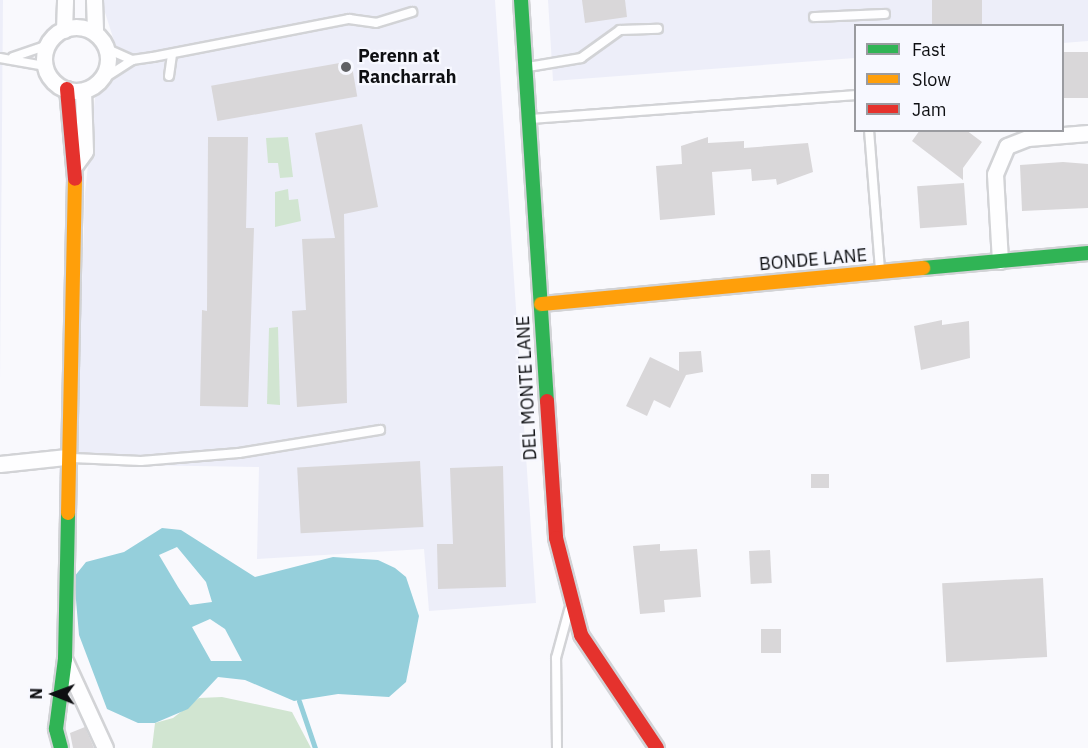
<!DOCTYPE html>
<html>
<head>
<meta charset="utf-8">
<style>
	body { margin:0 }
	#map { position:relative; width:1088px; height:748px; overflow:hidden; background:#f9f9fd; font-family:"IBM Plex Sans",sans-serif }
	div>[style] { position:absolute }
	[style*='--x'] { left:calc(var(--x)*1px); top:calc(var(--y)*1px); width:calc(var(--w)*1px); rotate:calc(var(--a)*1deg) }
	.built>* { inset:0; background:#edeef9 }
	.green>* { inset:0; background:#d1e5d1 }
	.water>* { inset:0; background:#95cfdb }
	.stream>* { height:5px; margin:-2.5px; padding:0 2.5px; transform-origin:2.5px; border-radius:2.5px; background:#95cfdb }
	.building>* { inset:0; background:#d9d7d9; transform-origin:0 0 }
	.roads { filter:drop-shadow(2px 0 #d2d3d6) drop-shadow(-2px 0 #d2d3d6) drop-shadow(0 2px #d2d3d6) drop-shadow(0 -2px #d2d3d6) }
	.lane>* { height:8px; margin:-4px; padding:0 4px; transform-origin:4px; border-radius:4px; background:#fefeff }
	.street>* { height:15px; margin:-7.5px; padding:0 7.5px; transform-origin:7.5px; border-radius:7.5px; background:#fefeff }
	.street>.ring { margin:-7.5px; padding:0; box-sizing:content-box; background:none; border:15px solid #fefeff; border-radius:50% }
	.fast>* { height:14px; margin:-7px; padding:0 7px; transform-origin:7px; border-radius:7px; background:#30b455 }
	.slow>* { height:14px; margin:-7px; padding:0 7px; transform-origin:7px; border-radius:7px; background:#ff9f0a }
	.jam>* { height:14px; margin:-7px; padding:0 7px; transform-origin:7px; border-radius:7px; background:#e5322d }
	.dots>* { width:16px; height:16px; translate:-50% -50%; box-sizing:border-box; border:3px solid #f7f8ff; border-radius:50% }
	span { translate:-50% -50%; white-space:nowrap; text-align:center; line-height:1.15; -webkit-text-stroke:4.5px #f7f8ff; paint-order:stroke }
	.poi-label { font-size:18px; color:#0e0f12; font-weight:700 }
	.left { translate:0 -50%; text-align:left }
	.street-label { font-size:18px; color:#0e0f12 }
	.legend { position:absolute; left:854px; top:24px; width:210px; height:108px; box-sizing:border-box; background:#f7f8ff; border:2px solid #9a9ba0; margin:0; padding:8px 10px; list-style:none; font-size:18px; color:#0e0f12 }
	.legend li { display:flex; align-items:center; gap:12px; height:30px }
	.legend b { width:30px; border:2px solid #9a9ba0 }
	.north { position:absolute; left:24px; top:664px; width:60px; height:60px; -webkit-text-stroke:4px #f7f8ff; paint-order:stroke; rotate:271deg; font-size:16px; font-weight:700; line-height:24px; text-align:center; color:#0e0f12 }
	.north::after { content:''; display:block; margin:auto; width:21px; height:27px; background:#0e0f12; clip-path:polygon(50% 0,100% 100%,50% 72%,0 100%) }
</style>
</head>
<body>
<div id="map">
	<div class="built">
		<div style="clip-path:polygon(0 0,3px 0,0 381px)"></div>
		<div style="clip-path:polygon(101px 0,495px 0,536px 603px,429px 611px,424px 549px,257px 559px,259px 467px,76px 464px,85px 193px,95px 98px,116px 47px)"></div>
		<div style="clip-path:polygon(548px 0,1088px 0,1088px 41px,1063px 43px,1062px 26px,856px 26px,855px 58px,553px 81px)"></div>
	</div>
	<div class="green">
		<div style="clip-path:polygon(288px 137px,293px 177px,280px 178px,278px 163px,268px 163px,266px 138px)"></div>
		<div style="clip-path:polygon(288px 189px,289px 200px,298px 199px,301px 221px,275px 227px,275px 192px)"></div>
		<div style="clip-path:polygon(278px 327px,280px 405px,267px 404px,269px 328px)"></div>
		<div style="clip-path:polygon(222px 697px,292px 712px,311px 748px,152px 748px,155px 723px,173px 718px,199px 698px)"></div>
	</div>
	<div class="water">
		<div style="clip-path:polygon(evenodd,162px 528px,181px 530px,255px 577px,333px 557px,378px 560px,395px 568px,406px 577px,419px 616px,406px 682px,389px 697px,338px 694px,294px 701px,245px 680px,218px 677px,188px 709px,155px 723px,138px 723px,107px 709px,79px 635px,74px 577px,86px 562px,124px 552px,162px 528px,177px 547px,206px 582px,212px 602px,190px 605px,178px 587px,159px 555px,177px 547px,162px 528px,210px 619px,225px 629px,242px 661px,211px 661px,192px 627px,210px 619px)"></div>
	</div>
	<div class="stream">
		<div style="--x:299;--y:701;--w:50;--a:71.2"></div>
	</div>
	<div class="building">
		<div style="clip-path:polygon(582px 0,625px 0,627px 17px,585px 23px)"></div>
		<div style="left:932px;top:0;width:50px;height:26px"></div>
		<div style="left:1088px;top:52px;width:46px;height:26px;rotate:90deg"></div>
		<div style="left:351px;top:61px;width:36px;height:142px;rotate:80deg"></div>
		<div style="clip-path:polygon(362px 124px,378px 207px,344px 214px,347px 403px,297px 407px,292px 311px,306px 310px,302px 239px,335px 238px,315px 133px)"></div>
		<div style="clip-path:polygon(920px 130px,966px 130px,982px 142px,963px 168px,963px 180px,912px 141px)"></div>
		<div style="clip-path:polygon(208px 137px,248px 137px,246px 228px,254px 228px,248px 407px,200px 406px,202px 310px,207px 311px)"></div>
		<div style="clip-path:polygon(708px 137px,708px 143px,744px 141px,744px 148px,808px 143px,813px 172px,777px 185px,776px 179px,752px 181px,751px 169px,712px 172px,715px 215px,660px 220px,656px 166px,682px 164px,681px 146px)"></div>
		<div style="clip-path:polygon(1063px 162px,1088px 164px,1088px 208px,1022px 211px,1020px 165px)"></div>
		<div style="left:964px;top:183px;width:42px;height:47px;rotate:86deg"></div>
		<div style="clip-path:polygon(942px 320px,942px 325px,969px 321px,970px 358px,921px 370px,914px 326px)"></div>
		<div style="clip-path:polygon(701px 351px,703px 372px,686px 375px,670px 408px,654px 400px,647px 416px,626px 406px,650px 357px,679px 371px,679px 352px)"></div>
		<div style="left:420px;top:461px;width:66px;height:123px;rotate:87deg"></div>
		<div style="clip-path:polygon(503px 466px,506px 587px,438px 589px,437px 544px,453px 544px,450px 468px)"></div>
		<div style="left:811px;top:474px;width:18px;height:14px"></div>
		<div style="clip-path:polygon(660px 544px,660px 551px,697px 549px,701px 597px,664px 600px,665px 612px,640px 614px,633px 546px)"></div>
		<div style="left:770px;top:550px;width:33px;height:21px;rotate:87deg"></div>
		<div style="left:1043px;top:578px;width:79px;height:101px;rotate:87deg"></div>
		<div style="left:781px;top:629px;width:24px;height:20px;rotate:90deg"></div>
		<div style="clip-path:polygon(85px 727px,94px 748px,73px 748px,70px 733px)"></div>
	</div>
	<div class="roads">
		<div class="lane">
			<div style="--x:814;--y:17;--w:71;--a:-2.4"></div>
			<div style="--x:105;--y:48;--w:30;--a:24"></div>
			<div style="--x:132;--y:60;--w:21;--a:-8"></div>
			<div style="--x:153;--y:57;--w:200;--a:-11"></div>
			<div style="--x:349;--y:19;--w:27;--a:8"></div>
			<div style="--x:376;--y:23;--w:38;--a:-17"></div>
			<div style="--x:13;--y:57;--w:37;--a:-19"></div>
			<div style="--x:0;--y:58;--w:46;--a:10.1"></div>
			<div style="--x:528;--y:67;--w:54;--a:-9.6"></div>
			<div style="--x:581;--y:58;--w:48;--a:-35.7"></div>
			<div style="--x:620;--y:30;--w:38;--a:-2"></div>
			<div style="--x:169;--y:76;--w:21;--a:-82"></div>
			<div style="--x:100;--y:81;--w:38;--a:-33"></div>
			<div style="--x:531;--y:119;--w:326;--a:-4.2"></div>
			<div style="--x:869;--y:130;--w:140;--a:85.5"></div>
			<div style="--x:72;--y:458;--w:69;--a:2.5"></div>
			<div style="--x:141;--y:461;--w:98;--a:-4.7"></div>
			<div style="--x:239;--y:453;--w:143;--a:-9.3"></div>
			<div style="--x:557;--y:748;--w:90;--a:-90.6"></div>
			<div style="--x:556;--y:658;--w:50;--a:-74.8"></div>
		</div>
		<div class="street">
			<div style="--x:94;--y:0;--w:33;--a:88"></div>
			<div class="ring" style="left:44px;top:27px;width:49px;height:49px"></div>
			<div style="--x:64;--y:30;--w:30;--a:-88"></div>
			<div style="--x:75;--y:165;--w:17;--a:-54"></div>
			<div style="--x:85;--y:151;--w:60;--a:-91.9"></div>
			<div style="--x:1000;--y:261;--w:87;--a:-93.3"></div>
			<div style="--x:995;--y:174;--w:30;--a:-67"></div>
			<div style="--x:1007;--y:146;--w:22;--a:-21"></div>
			<div style="--x:1028;--y:138;--w:60;--a:-4.8"></div>
			<div style="--x:0;--y:464;--w:65;--a:-6.1"></div>
			<div style="--x:65;--y:661;--w:96;--a:65.3"></div>
		</div>
		<div class="fast">
			<div style="--x:521;--y:0;--w:402;--a:86.3"></div>
			<div style="--x:923;--y:268;--w:166;--a:-5.2"></div>
			<div style="--x:61;--y:748;--w:20;--a:-105"></div>
			<div style="--x:56;--y:729;--w:71;--a:-82.7"></div>
			<div style="--x:65;--y:659;--w:146;--a:-88.8"></div>
		</div>
		<div class="slow">
			<div style="--x:541;--y:304;--w:384;--a:-5.4"></div>
			<div style="--x:68;--y:513;--w:334;--a:-88.8"></div>
		</div>
		<div class="jam">
			<div style="--x:67;--y:89;--w:90;--a:84.9"></div>
			<div style="--x:547;--y:401;--w:137;--a:86.2"></div>
			<div style="--x:556;--y:538;--w:100;--a:75.5"></div>
			<div style="--x:581;--y:635;--w:136;--a:56.1"></div>
		</div>
	</div>
	<div class="dots">
		<div style="left:346px;top:67px;background:#606164"></div>
	</div>
	<div class="poi-label">
		<span class="left" style="left:358px;top:67px">Perenn at<br>Rancharrah</span>
	</div>
	<div class="street-label">
		<span style="left:813px;top:260px;rotate:-5deg">BONDE LANE</span>
		<span style="left:527px;top:388px;rotate:-93deg">DEL MONTE LANE</span>
	</div>
	<ul class="legend">
	<li><b style="height:8px;background:#30b455"></b>Fast</li>
	<li><b style="height:8px;background:#ff9f0a"></b>Slow</li>
	<li><b style="height:8px;background:#e5322d"></b>Jam</li>
	</ul>
	<div class="north">N</div>
</div>
</body>
</html>
